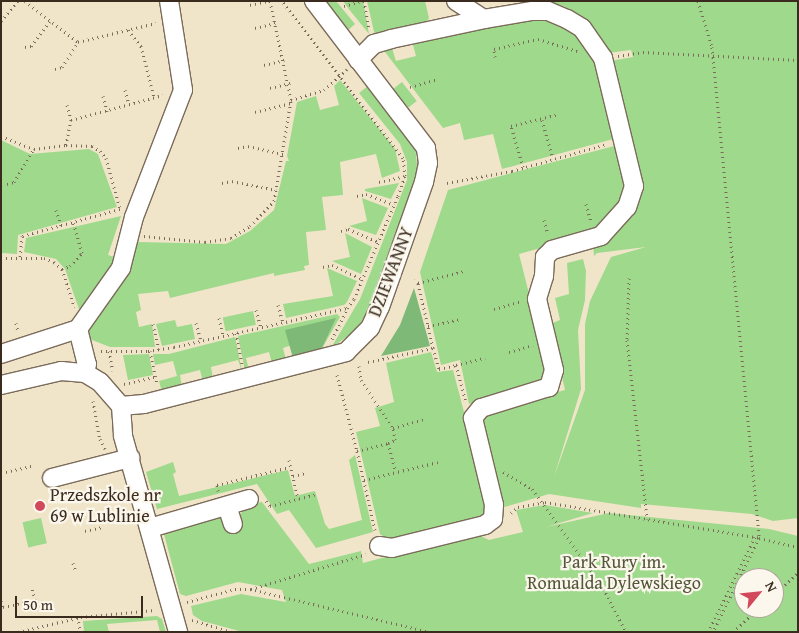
<!DOCTYPE html>
<html>
<head>
<meta charset="utf-8">
<style>
	body { margin:0 }
	#map { position:relative; width:799px; height:633px; overflow:hidden; background:#f1e5c9; font-family:"Gentium Book Plus",serif }
	div>[style] { position:absolute }
	[style*='--x'] { left:calc(var(--x)*1px); top:calc(var(--y)*1px); width:calc(var(--w)*1px); rotate:calc(var(--a)*1deg) }
	.green>* { inset:0; background:#9ed98c; transform-origin:0 0 }
	.forest>* { inset:0; background:#7eb978 }
	.path>* { height:3px; margin-top:-1.5px; transform-origin:0; background:repeating-linear-gradient(90deg,#7b6b5a 0 1px,transparent 0 5px) }
	.roads { filter:drop-shadow(1px 0 #7b6b5a) drop-shadow(-1px 0 #7b6b5a) drop-shadow(0 1px #7b6b5a) drop-shadow(0 -1px #7b6b5a) }
	.minor>* { height:18px; margin:-9px; padding:0 9px; transform-origin:9px; border-radius:9px; background:#fff }
	.dots>* { width:14px; height:14px; translate:-50% -50%; box-sizing:border-box; border:2px solid #fbf7ec; border-radius:50% }
	span { translate:-50% -50%; white-space:nowrap; text-align:center; line-height:1.15; -webkit-text-stroke:4.5px #fbf7ec; paint-order:stroke }
	.street-label { font-size:18px; color:#3b2a1e }
	.poi-label { font-size:18px; color:#3b2a1e }
	.left { translate:0 -50%; text-align:left }
	.park-label { font-size:18px; color:#54563a }
	.frame { position:absolute; inset:0; border:2px solid #3b2a1e; pointer-events:none }
	.north { position:absolute; left:734px; top:568px; width:50px; height:50px; box-sizing:border-box; background:#fbf7ec; border:1px solid #aea59a; border-radius:50%; rotate:62deg; font-size:14px; font-weight:700; line-height:20px; text-align:center; color:#3b2a1e }
	.north::after { content:''; display:block; margin:auto; width:18px; height:22px; background:#d1495b; clip-path:polygon(50% 0,100% 100%,50% 72%,0 100%) }
	.scale { position:absolute; left:15px; top:596px; width:128px; height:22px; box-sizing:border-box; border:2px solid #3b2a1e; border-top:0; padding-left:6px; font-size:15px; line-height:18px; white-space:nowrap; color:#3b2a1e; -webkit-text-stroke:4px #fbf7ec; paint-order:stroke }
</style>
</head>
<body>
<div id="map">
	<div class="green">
		<div style="clip-path:polygon(329px 1px,336px 1px,355px 24px,346px 32px,325px 3px)"></div>
		<div style="clip-path:polygon(343px 1px,363px 1px,369px 34px,348px 8px)"></div>
		<div style="clip-path:polygon(367px 1px,425px 1px,429px 18px,423px 27px,375px 36px)"></div>
		<div style="clip-path:polygon(548px 1px,798px 1px,798px 518px,773px 521px,752px 514px,641px 504px,641px 508px,549px 494px,501px 508px,480px 427px,484px 415px,496px 409px,565px 390px,550px 324px,560px 320px,555px 298px,569px 294px,567px 263px,583px 259px,586px 271px,585px 300px,578px 330px,581px 389px,554px 477px,585px 390px,585px 324px,590px 301px,611px 257px,646px 247px,597px 253px,594px 256px,593px 245px,634px 206px,610px 61px,633px 57px,631px 50px,607px 53px,591px 27px,565px 12px,566px 7px)"></div>
		<div style="clip-path:polygon(527px 17px,546px 19px,577px 32px,594px 55px,617px 138px,502px 169px,493px 134px,464px 140px,460px 123px,443px 128px,382px 48px,391px 45px,396px 61px,416px 56px,412px 41px)"></div>
		<div style="clip-path:polygon(340px 80px,395px 149px,400px 171px,382px 178px,376px 154px,340px 162px,343px 195px,322px 197px,326px 230px,306px 232px,309px 265px,304px 266px,305px 270px,274px 276px,274px 273px,170px 298px,168px 291px,138px 294px,141px 310px,136px 312px,139px 327px,152px 324px,155px 347px,110px 347px,87px 338px,87px 329px,131px 262px,138px 242px,226px 244px,250px 231px,274px 210px,286px 161px,289px 161px,287px 156px,297px 102px,316px 96px,320px 110px,339px 105px,334px 86px)"></div>
		<div style="left:402px;top:82px;width:24px;height:11px;rotate:52deg"></div>
		<div style="clip-path:polygon(369px 85px,415px 146px,418px 174px,374px 302px,356px 330px,331px 348px,360px 299px,407px 180px,407px 162px,400px 144px,359px 93px)"></div>
		<div style="clip-path:polygon(1px 140px,30px 154px,89px 149px,98px 154px,117px 207px,18px 235px,17px 254px,1px 253px)"></div>
		<div style="clip-path:polygon(618px 145px,629px 189px,622px 207px,598px 232px,519px 254px,549px 373px,542px 382px,469px 404px,460px 360px,441px 365px,420px 272px,448px 190px)"></div>
		<div style="clip-path:polygon(399px 183px,391px 199px,365px 191px,365px 189px)"></div>
		<div style="clip-path:polygon(362px 198px,388px 208px,376px 235px,349px 226px,367px 221px)"></div>
		<div style="clip-path:polygon(121px 216px,108px 255px,117px 258px,80px 312px,65px 269px,56px 259px,24px 252px,26px 238px)"></div>
		<div style="clip-path:polygon(345px 233px,372px 247px,361px 274px,332px 261px,350px 257px)"></div>
		<div style="clip-path:polygon(327px 268px,357px 281px,347px 302px,344px 305px,286px 318px,283px 304px,333px 296px)"></div>
		<div style="left:253px;top:311px;width:14px;height:31px;rotate:78deg"></div>
		<div style="clip-path:polygon(337px 314px,340px 317px,321px 350px,289px 346px,283px 348px,286px 360px,272px 363px,269px 352px,246px 358px,249px 370px,245px 371px,238px 336px)"></div>
		<div style="clip-path:polygon(175px 320px,177px 327px,192px 324px,195px 339px,162px 346px,156px 324px)"></div>
		<div style="clip-path:polygon(235px 337px,242px 371px,238px 360px,211px 367px,213px 379px,203px 382px,200px 370px,180px 375px,182px 387px,162px 392px,159px 381px,177px 376px,173px 361px,155px 365px,153px 354px,169px 354px)"></div>
		<div style="clip-path:polygon(431px 352px,437px 372px,453px 370px,488px 504px,485px 515px,479px 520px,393px 543px,380px 534px,356px 432px,380px 426px,375px 408px,394px 402px,386px 363px)"></div>
		<div style="clip-path:polygon(149px 354px,153px 375px,128px 380px,123px 355px)"></div>
		<div style="clip-path:polygon(355px 455px,373px 532px,316px 548px,289px 510px,277px 514px,257px 484px,157px 509px,146px 472px,173px 462px,176px 472px,173px 474px,179px 496px,288px 470px,295px 496px,315px 491px,325px 524px,329px 529px,362px 520px,349px 460px)"></div>
		<div style="clip-path:polygon(evenodd,262px 502px,309px 564px,361px 551px,363px 563px,475px 533px,489px 540px,523px 532px,516px 510px,545px 505px,593px 513px,546px 527px,609px 513px,769px 529px,798px 536px,798px 632px,243px 632px,202px 621px,193px 615px,191px 606px,241px 594px,286px 602px,282px 590px,238px 582px,186px 596px,180px 594px,164px 534px,217px 514px,224px 519px,229px 532px,241px 527px,240px 515px,247px 505px,262px 502px,744px 578px,774px 578px,774px 608px,744px 608px,744px 578px)"></div>
		<div style="left:41px;top:518px;width:26px;height:19px;rotate:77deg"></div>
		<div style="clip-path:polygon(157px 616px,162px 619px,166px 632px,160px 632px,157px 620px,107px 624px,109px 632px,84px 632px,83px 621px)"></div>
	</div>
	<div class="forest">
		<div style="clip-path:polygon(414px 288px,430px 346px,381px 356px,400px 325px)"></div>
		<div style="clip-path:polygon(336px 318px,321px 350px,293px 358px,285px 330px)"></div>
	</div>
	<div class="path">
		<div style="--x:25;--y:1;--w:67;--a:37.7"></div>
		<div style="--x:78;--y:42;--w:80;--a:-13.7"></div>
		<div style="--x:270;--y:1;--w:101;--a:78"></div>
		<div style="--x:291;--y:100;--w:34;--a:-17"></div>
		<div style="--x:324;--y:90;--w:31;--a:-42"></div>
		<div style="--x:364;--y:1;--w:29;--a:80"></div>
		<div style="--x:698;--y:1;--w:48;--a:73.1"></div>
		<div style="--x:712;--y:47;--w:493;--a:84.5"></div>
		<div style="--x:759;--y:538;--w:105;--a:116.1"></div>
		<div style="--x:250;--y:5;--w:18;--a:-13"></div>
		<div style="--x:344;--y:6;--w:18;--a:-16"></div>
		<div style="--x:1;--y:21;--w:26;--a:-50"></div>
		<div style="--x:255;--y:28;--w:21;--a:-14"></div>
		<div style="--x:128;--y:30;--w:21;--a:51"></div>
		<div style="--x:141;--y:46;--w:53;--a:75.7"></div>
		<div style="--x:25;--y:47;--w:6;--a:-9"></div>
		<div style="--x:31;--y:46;--w:31;--a:-53"></div>
		<div style="--x:618;--y:56;--w:25;--a:-9"></div>
		<div style="--x:643;--y:52;--w:155;--a:3"></div>
		<div style="--x:495;--y:57;--w:8;--a:-97"></div>
		<div style="--x:494;--y:49;--w:45;--a:-12.8"></div>
		<div style="--x:538;--y:39;--w:41;--a:17.1"></div>
		<div style="--x:264;--y:65;--w:21;--a:-14"></div>
		<div style="--x:55;--y:69;--w:7;--a:-16"></div>
		<div style="--x:62;--y:67;--w:30;--a:-57"></div>
		<div style="--x:410;--y:87;--w:29;--a:-16"></div>
		<div style="--x:270;--y:88;--w:21;--a:-14"></div>
		<div style="--x:125;--y:90;--w:15;--a:74"></div>
		<div style="--x:103;--y:96;--w:16;--a:75"></div>
		<div style="--x:67;--y:105;--w:16;--a:75"></div>
		<div style="--x:255;--y:112;--w:37;--a:-14"></div>
		<div style="--x:542;--y:120;--w:40;--a:74"></div>
		<div style="--x:1;--y:136;--w:35;--a:22"></div>
		<div style="--x:34;--y:149;--w:32;--a:-7"></div>
		<div style="--x:66;--y:145;--w:26;--a:2"></div>
		<div style="--x:92;--y:146;--w:9;--a:32"></div>
		<div style="--x:100;--y:151;--w:9;--a:49"></div>
		<div style="--x:106;--y:158;--w:53;--a:74.6"></div>
		<div style="--x:120;--y:209;--w:102;--a:164.6"></div>
		<div style="--x:22;--y:236;--w:21;--a:95"></div>
		<div style="--x:66;--y:145;--w:25;--a:-79"></div>
		<div style="--x:71;--y:120;--w:95;--a:-15.2"></div>
		<div style="--x:238;--y:148;--w:10;--a:-11"></div>
		<div style="--x:248;--y:146;--w:36;--a:13"></div>
		<div style="--x:523;--y:167;--w:43;--a:-106.3"></div>
		<div style="--x:511;--y:126;--w:49;--a:-14"></div>
		<div style="--x:379;--y:182;--w:27;--a:-13"></div>
		<div style="--x:222;--y:183;--w:10;--a:-11"></div>
		<div style="--x:232;--y:181;--w:45;--a:11.6"></div>
		<div style="--x:447;--y:183;--w:66;--a:-10.5"></div>
		<div style="--x:512;--y:171;--w:99;--a:-15.9"></div>
		<div style="--x:7;--y:184;--w:7;--a:-16"></div>
		<div style="--x:14;--y:182;--w:39;--a:-59"></div>
		<div style="--x:357;--y:196;--w:9;--a:-13"></div>
		<div style="--x:366;--y:194;--w:30;--a:21"></div>
		<div style="--x:586;--y:204;--w:19;--a:74"></div>
		<div style="--x:56;--y:210;--w:16;--a:72"></div>
		<div style="--x:544;--y:220;--w:15;--a:74"></div>
		<div style="--x:341;--y:231;--w:7;--a:-16"></div>
		<div style="--x:348;--y:229;--w:33;--a:23"></div>
		<div style="--x:144;--y:236;--w:61;--a:5.6"></div>
		<div style="--x:205;--y:242;--w:26;--a:-9"></div>
		<div style="--x:231;--y:238;--w:22;--a:-32"></div>
		<div style="--x:250;--y:226;--w:35;--a:-46"></div>
		<div style="--x:274;--y:201;--w:102;--a:-80.4"></div>
		<div style="--x:1;--y:258;--w:43;--a:0"></div>
		<div style="--x:44;--y:258;--w:11;--a:22"></div>
		<div style="--x:54;--y:262;--w:11;--a:41"></div>
		<div style="--x:62;--y:269;--w:40;--a:72"></div>
		<div style="--x:323;--y:267;--w:9;--a:-13"></div>
		<div style="--x:332;--y:265;--w:33;--a:25"></div>
		<div style="--x:62;--y:269;--w:9;--a:-21"></div>
		<div style="--x:70;--y:266;--w:18;--a:-47"></div>
		<div style="--x:82;--y:253;--w:32;--a:-106"></div>
		<div style="--x:629;--y:278;--w:62;--a:91.8"></div>
		<div style="--x:627;--y:340;--w:180;--a:83.6"></div>
		<div style="--x:418;--y:283;--w:48;--a:-14.6"></div>
		<div style="--x:278;--y:305;--w:19;--a:74"></div>
		<div style="--x:494;--y:309;--w:29;--a:-16"></div>
		<div style="--x:256;--y:310;--w:19;--a:74"></div>
		<div style="--x:219;--y:318;--w:18;--a:77"></div>
		<div style="--x:16;--y:323;--w:9;--a:77"></div>
		<div style="--x:196;--y:323;--w:19;--a:74"></div>
		<div style="--x:153;--y:324;--w:26;--a:77"></div>
		<div style="--x:428;--y:326;--w:34;--a:-12"></div>
		<div style="--x:236;--y:333;--w:31;--a:79"></div>
		<div style="--x:332;--y:339;--w:34;--a:-63"></div>
		<div style="--x:433;--y:348;--w:22;--a:74"></div>
		<div style="--x:439;--y:369;--w:17;--a:-13"></div>
		<div style="--x:456;--y:365;--w:38;--a:75"></div>
		<div style="--x:101;--y:351;--w:47;--a:0"></div>
		<div style="--x:148;--y:351;--w:26;--a:-9"></div>
		<div style="--x:174;--y:347;--w:177;--a:-12.7"></div>
		<div style="--x:347;--y:308;--w:11;--a:-52"></div>
		<div style="--x:354;--y:299;--w:112;--a:-66.9"></div>
		<div style="--x:398;--y:196;--w:21;--a:-71"></div>
		<div style="--x:405;--y:176;--w:18;--a:-96"></div>
		<div style="--x:403;--y:158;--w:198;--a:-127.6"></div>
		<div style="--x:109;--y:351;--w:20;--a:79"></div>
		<div style="--x:150;--y:351;--w:34;--a:78"></div>
		<div style="--x:509;--y:352;--w:25;--a:-16"></div>
		<div style="--x:368;--y:362;--w:66;--a:-12.2"></div>
		<div style="--x:433;--y:348;--w:67;--a:-103"></div>
		<div style="--x:418;--y:283;--w:5;--a:-143"></div>
		<div style="--x:456;--y:365;--w:30;--a:-14"></div>
		<div style="--x:359;--y:366;--w:14;--a:82"></div>
		<div style="--x:361;--y:380;--w:58;--a:56.3"></div>
		<div style="--x:337;--y:375;--w:79;--a:75.3"></div>
		<div style="--x:357;--y:451;--w:32;--a:-14"></div>
		<div style="--x:388;--y:443;--w:30;--a:75"></div>
		<div style="--x:124;--y:384;--w:32;--a:-13"></div>
		<div style="--x:93;--y:401;--w:39;--a:80"></div>
		<div style="--x:100;--y:439;--w:11;--a:63"></div>
		<div style="--x:388;--y:443;--w:8;--a:-23"></div>
		<div style="--x:395;--y:440;--w:12;--a:-99"></div>
		<div style="--x:393;--y:428;--w:32;--a:-16"></div>
		<div style="--x:357;--y:451;--w:81;--a:77.2"></div>
		<div style="--x:289;--y:460;--w:40;--a:77"></div>
		<div style="--x:503;--y:472;--w:34;--a:30"></div>
		<div style="--x:532;--y:489;--w:117;--a:54"></div>
		<div style="--x:601;--y:584;--w:54;--a:62.5"></div>
		<div style="--x:1;--y:473;--w:31;--a:-13"></div>
		<div style="--x:293;--y:476;--w:13;--a:-13"></div>
		<div style="--x:364;--y:480;--w:76;--a:-13.7"></div>
		<div style="--x:218;--y:491;--w:6;--a:-99"></div>
		<div style="--x:217;--y:485;--w:75;--a:-13.9"></div>
		<div style="--x:266;--y:501;--w:6;--a:51"></div>
		<div style="--x:270;--y:506;--w:49;--a:-14.3"></div>
		<div style="--x:511;--y:513;--w:9;--a:-41"></div>
		<div style="--x:518;--y:507;--w:27;--a:-10"></div>
		<div style="--x:545;--y:502;--w:217;--a:9.5"></div>
		<div style="--x:759;--y:538;--w:40;--a:13"></div>
		<div style="--x:85;--y:531;--w:18;--a:-13"></div>
		<div style="--x:1;--y:559;--w:1;--a:0"></div>
		<div style="--x:73;--y:563;--w:9;--a:72"></div>
		<div style="--x:251;--y:589;--w:120;--a:-16.9"></div>
		<div style="--x:774;--y:595;--w:33;--a:-43"></div>
		<div style="--x:1;--y:601;--w:6;--a:72"></div>
		<div style="--x:3;--y:607;--w:33;--a:-12"></div>
		<div style="--x:35;--y:600;--w:12;--a:-104"></div>
		<div style="--x:187;--y:602;--w:50;--a:-15.2"></div>
		<div style="--x:235;--y:589;--w:15;--a:0"></div>
		<div style="--x:250;--y:589;--w:186;--a:13.4"></div>
		<div style="--x:78;--y:617;--w:15;--a:82"></div>
		<div style="--x:192;--y:620;--w:42;--a:16.7"></div>
		<div style="--x:18;--y:632;--w:65;--a:-13.4"></div>
		<div style="--x:81;--y:617;--w:74;--a:-5.4"></div>
		<div style="--x:708;--y:632;--w:106;--a:-63.7"></div>
		<div style="--x:733;--y:632;--w:35;--a:-43"></div>
	</div>
	<div class="roads">
		<div class="minor">
			<div style="--x:456;--y:1;--w:33;--a:33"></div>
			<div style="--x:358;--y:60;--w:23;--a:-45"></div>
			<div style="--x:374;--y:44;--w:18;--a:-16"></div>
			<div style="--x:391;--y:39;--w:95;--a:-12.1"></div>
			<div style="--x:484;--y:19;--w:49;--a:-9.5"></div>
			<div style="--x:532;--y:11;--w:16;--a:0"></div>
			<div style="--x:548;--y:11;--w:21;--a:23"></div>
			<div style="--x:567;--y:19;--w:17;--a:31"></div>
			<div style="--x:582;--y:28;--w:37;--a:55"></div>
			<div style="--x:603;--y:58;--w:132;--a:76.4"></div>
			<div style="--x:634;--y:186;--w:22;--a:108"></div>
			<div style="--x:627;--y:207;--w:39;--a:132"></div>
			<div style="--x:601;--y:236;--w:51;--a:164.1"></div>
			<div style="--x:552;--y:250;--w:10;--a:135"></div>
			<div style="--x:545;--y:257;--w:19;--a:93"></div>
			<div style="--x:544;--y:276;--w:24;--a:107"></div>
			<div style="--x:537;--y:299;--w:73;--a:76.5"></div>
			<div style="--x:554;--y:370;--w:18;--a:106"></div>
			<div style="--x:549;--y:387;--w:71;--a:162.8"></div>
			<div style="--x:481;--y:408;--w:13;--a:129"></div>
			<div style="--x:473;--y:418;--w:89;--a:76.4"></div>
			<div style="--x:494;--y:505;--w:14;--a:94"></div>
			<div style="--x:493;--y:519;--w:10;--a:143"></div>
			<div style="--x:485;--y:525;--w:96;--a:166.1"></div>
			<div style="--x:392;--y:548;--w:13;--a:-171"></div>
			<div style="--x:78;--y:329;--w:36;--a:76"></div>
			<div style="--x:87;--y:364;--w:9;--a:103"></div>
			<div style="--x:1;--y:354;--w:81;--a:-18"></div>
			<div style="--x:78;--y:329;--w:75;--a:-54.8"></div>
			<div style="--x:121;--y:268;--w:53;--a:-75.7"></div>
			<div style="--x:134;--y:217;--w:136;--a:-68.9"></div>
			<div style="--x:183;--y:90;--w:90;--a:-98.9"></div>
			<div style="--x:1;--y:385;--w:62;--a:-13.1"></div>
			<div style="--x:61;--y:371;--w:24;--a:5"></div>
			<div style="--x:85;--y:373;--w:17;--a:31"></div>
			<div style="--x:100;--y:382;--w:32;--a:49"></div>
			<div style="--x:121;--y:406;--w:23;--a:-5"></div>
			<div style="--x:144;--y:404;--w:209;--a:-14.4"></div>
			<div style="--x:346;--y:352;--w:34;--a:-45"></div>
			<div style="--x:370;--y:328;--w:23;--a:-65"></div>
			<div style="--x:380;--y:307;--w:133;--a:-70.6"></div>
			<div style="--x:424;--y:182;--w:19;--a:-78"></div>
			<div style="--x:428;--y:163;--w:15;--a:-98"></div>
			<div style="--x:426;--y:148;--w:185;--a:-127.3"></div>
			<div style="--x:121;--y:406;--w:30;--a:86"></div>
			<div style="--x:123;--y:436;--w:204;--a:74.3"></div>
			<div style="--x:52;--y:478;--w:81;--a:-14.4"></div>
			<div style="--x:227;--y:506;--w:19;--a:72"></div>
			<div style="--x:150;--y:528;--w:103;--a:-16.3"></div>
		</div>
	</div>
	<div class="dots">
		<div style="left:40px;top:506px;background:#d1495b"></div>
	</div>
	<div class="street-label">
		<span style="left:391px;top:272px;rotate:-69deg">DZIEWANNY</span>
	</div>
	<div class="poi-label">
		<span class="left" style="left:50px;top:506px">Przedszkole nr<br>69 w Lublinie</span>
	</div>
	<div class="park-label">
		<span style="left:614px;top:573px">Park Rury im.<br>Romualda Dylewskiego</span>
	</div>
	<div class="frame"></div>
	<div class="north">N</div>
	<div class="scale">50 m</div>
</div>
</body>
</html>
